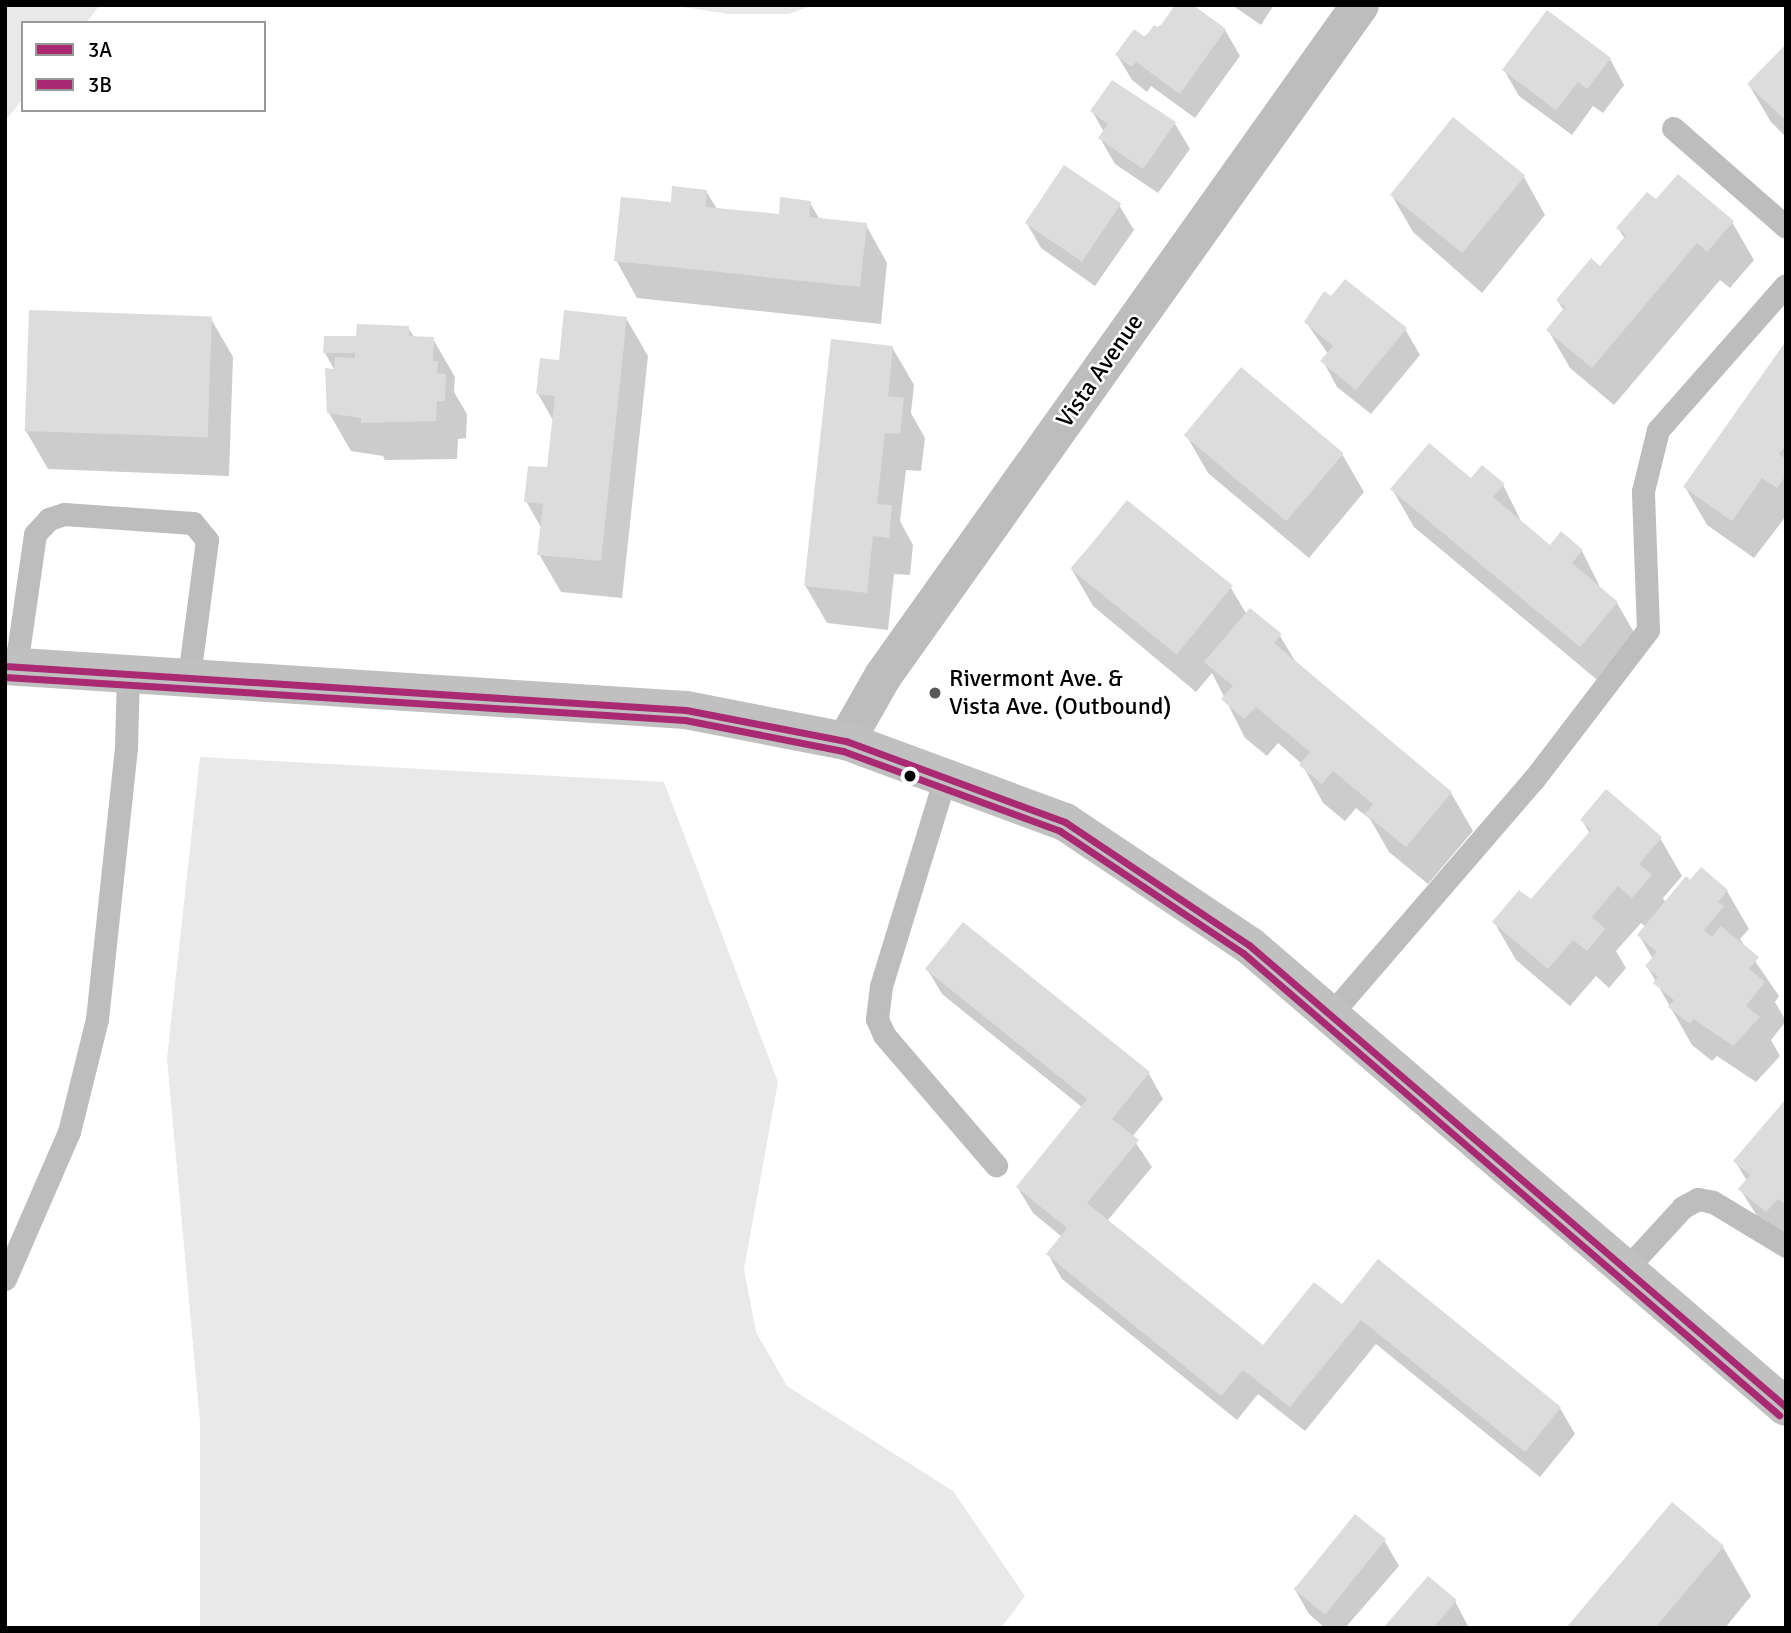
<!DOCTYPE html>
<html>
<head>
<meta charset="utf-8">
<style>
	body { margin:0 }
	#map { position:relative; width:1791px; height:1633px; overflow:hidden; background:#fff; font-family:Signika,sans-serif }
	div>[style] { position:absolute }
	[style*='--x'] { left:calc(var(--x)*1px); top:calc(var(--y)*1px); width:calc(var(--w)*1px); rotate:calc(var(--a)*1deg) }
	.green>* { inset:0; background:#e9e9e9 }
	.shadow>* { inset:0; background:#0003 }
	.building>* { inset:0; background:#dcdcdc; transform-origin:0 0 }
	.service>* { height:23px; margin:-11.5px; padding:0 11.5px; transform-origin:11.5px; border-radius:11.5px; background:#bdbdbd }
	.minor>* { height:38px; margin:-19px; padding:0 19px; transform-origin:19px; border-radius:19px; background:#bdbdbd }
	.secondary>* { height:38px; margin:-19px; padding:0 19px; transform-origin:19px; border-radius:19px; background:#c0c0c0 }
	.bus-1>* { height:7px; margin:-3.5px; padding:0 3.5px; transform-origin:3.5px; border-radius:3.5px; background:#a92973 }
	.bus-2>* { height:7px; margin:-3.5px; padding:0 3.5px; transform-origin:3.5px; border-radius:3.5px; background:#a92973 }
	.dots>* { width:19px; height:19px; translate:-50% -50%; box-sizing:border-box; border:4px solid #fff; border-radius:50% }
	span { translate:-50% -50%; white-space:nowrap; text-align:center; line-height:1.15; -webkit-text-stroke:5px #fff; paint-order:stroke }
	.street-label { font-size:24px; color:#000 }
	.poi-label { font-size:24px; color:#000 }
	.left { translate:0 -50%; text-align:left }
	.frame { position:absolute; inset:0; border:7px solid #000; pointer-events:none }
	.legend { position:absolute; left:21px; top:21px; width:245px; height:91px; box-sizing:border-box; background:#fff; border:2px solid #999; margin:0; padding:9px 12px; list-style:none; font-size:21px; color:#000 }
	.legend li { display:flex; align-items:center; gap:14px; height:35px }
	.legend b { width:35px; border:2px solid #999 }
</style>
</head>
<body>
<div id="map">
	<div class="green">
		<div style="clip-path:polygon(5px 5px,100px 5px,86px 23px,23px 23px,23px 99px,5px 121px)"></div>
		<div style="clip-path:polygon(670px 5px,813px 5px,789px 14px,729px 14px)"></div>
		<div style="clip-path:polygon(200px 757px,664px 782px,778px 1082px,744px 1269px,756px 1332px,787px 1386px,953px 1491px,1025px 1596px,1001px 1628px,200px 1628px,200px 1422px,167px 1058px)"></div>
	</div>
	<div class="shadow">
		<div style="clip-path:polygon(1190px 5px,1225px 30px,1240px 56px,1195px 118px,1151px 86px,1147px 92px,1132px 80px,1117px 55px)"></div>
		<div style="clip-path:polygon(1232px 5px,1274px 5px,1261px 25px)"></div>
		<div style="clip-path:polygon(1786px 47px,1786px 137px,1771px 122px,1749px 85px)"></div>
		<div style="clip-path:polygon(1610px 59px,1624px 85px,1603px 113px,1593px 106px,1572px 135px,1519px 96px,1504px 70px)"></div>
		<div style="clip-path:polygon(1113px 83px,1175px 124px,1190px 149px,1158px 193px,1115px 164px,1100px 138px,1104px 132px,1092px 111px)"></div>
		<div style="clip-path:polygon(1524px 177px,1545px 215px,1482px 293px,1413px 232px,1391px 194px)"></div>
		<div style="clip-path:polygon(706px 191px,717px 209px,780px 216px,810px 203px,820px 220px,866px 225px,887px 263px,881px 324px,637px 298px,616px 260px)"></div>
		<div style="clip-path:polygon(1656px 202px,1732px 222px,1754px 260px,1730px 288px,1720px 280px,1614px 405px,1570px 368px,1548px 330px,1564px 311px,1558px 301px,1601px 268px,1625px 239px,1618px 228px)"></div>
		<div style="clip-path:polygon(1119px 205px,1134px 230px,1095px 286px,1041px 248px,1026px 222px)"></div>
		<div style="clip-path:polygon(626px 318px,648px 356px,622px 598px,561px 592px,539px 554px,542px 529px,526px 501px,549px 469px,554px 422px,538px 394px,560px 362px)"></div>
		<div style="clip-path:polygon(211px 319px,233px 357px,229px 476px,48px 469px,26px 431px)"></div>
		<div style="clip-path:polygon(1306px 322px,1405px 329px,1420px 355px,1371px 414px,1337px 387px,1323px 361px,1328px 354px)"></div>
		<div style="clip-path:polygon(408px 328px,415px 338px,433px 339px,455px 377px,454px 392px,467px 414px,466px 438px,458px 439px,457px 459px,385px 460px,383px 456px,351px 451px,329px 413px,335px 371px,325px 353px,358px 337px)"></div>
		<div style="clip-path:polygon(1786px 344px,1786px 516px,1754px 558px,1707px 525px,1685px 487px)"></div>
		<div style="clip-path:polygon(892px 347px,914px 385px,911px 413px,925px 438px,921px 471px,906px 470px,900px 521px,913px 545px,910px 575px,894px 574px,888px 630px,827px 623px,805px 585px)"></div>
		<div style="clip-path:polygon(1186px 435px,1342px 454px,1364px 492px,1309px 558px,1208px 473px)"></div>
		<div style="clip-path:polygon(1471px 481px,1503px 485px,1523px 525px,1550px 547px,1582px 551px,1602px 591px,1617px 603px,1639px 641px,1602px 684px,1414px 527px,1392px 489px)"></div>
		<div style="clip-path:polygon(1128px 502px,1231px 588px,1247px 615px,1280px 636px,1297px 664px,1451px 793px,1473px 831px,1428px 884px,1389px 852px,1370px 819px,1356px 808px,1345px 821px,1323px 803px,1302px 764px,1278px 743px,1267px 756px,1245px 738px,1212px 673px,1196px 692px,1093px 606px,1071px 568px)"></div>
		<div style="clip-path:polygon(1582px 820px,1660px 838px,1682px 876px,1663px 898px,1666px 903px,1690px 882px,1727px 891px,1749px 929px,1740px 939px,1779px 996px,1775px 1002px,1786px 1021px,1771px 1040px,1780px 1056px,1756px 1082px,1717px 1056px,1712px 1061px,1692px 1045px,1647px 966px,1653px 959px,1639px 935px,1646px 927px,1641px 923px,1616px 951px,1626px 968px,1609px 988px,1596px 976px,1570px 1006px,1516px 960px,1494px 922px,1531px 902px,1590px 834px)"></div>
		<div style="clip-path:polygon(927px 969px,1149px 1074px,1163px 1099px,1132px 1137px,1152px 1167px,1107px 1221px,1263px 1347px,1342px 1306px,1379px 1262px,1560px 1408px,1575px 1434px,1540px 1477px,1376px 1344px,1305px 1431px,1258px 1394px,1237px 1420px,1062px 1279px,1048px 1254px,1062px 1237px,1033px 1213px,1018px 1188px,1083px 1108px,942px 994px)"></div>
		<div style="clip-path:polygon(1786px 1102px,1786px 1262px,1740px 1189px,1747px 1181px,1735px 1161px)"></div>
		<div style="clip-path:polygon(1384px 1540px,1399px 1566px,1345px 1628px,1325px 1628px,1309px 1614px,1294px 1588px)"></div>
		<div style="clip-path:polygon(1723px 1547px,1751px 1596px,1725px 1628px,1568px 1628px)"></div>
		<div style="clip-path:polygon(1455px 1601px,1469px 1628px,1385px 1628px)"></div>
	</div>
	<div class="building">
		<div style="clip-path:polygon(1175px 5px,1193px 5px,1226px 29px,1180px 94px,1136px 62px,1132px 67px,1115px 55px,1134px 29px,1145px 37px,1154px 25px,1159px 28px)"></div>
		<div style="clip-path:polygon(1547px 10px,1611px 58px,1587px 89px,1578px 82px,1556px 110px,1502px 70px)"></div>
		<div style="clip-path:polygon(1786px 44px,1786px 121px,1747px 84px)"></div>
		<div style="clip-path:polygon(1112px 80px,1176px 122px,1143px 169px,1098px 138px,1108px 124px,1090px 111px)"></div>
		<div style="left:1453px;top:117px;width:93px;height:100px;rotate:39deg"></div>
		<div style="left:1064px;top:165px;width:69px;height:70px;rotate:34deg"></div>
		<div style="clip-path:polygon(1678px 174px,1734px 221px,1707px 252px,1697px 243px,1592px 368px,1546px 330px,1565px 307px,1556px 300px,1591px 258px,1600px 266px,1626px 235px,1616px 228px,1647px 192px,1656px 199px)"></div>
		<div style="clip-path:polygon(672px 186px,707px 190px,706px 207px,779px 214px,780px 197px,811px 201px,809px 217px,867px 223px,860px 287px,614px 261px,621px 197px,671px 202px)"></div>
		<div style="clip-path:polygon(1345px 279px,1407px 328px,1356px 390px,1320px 361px,1333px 346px,1304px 322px,1324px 291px,1331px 296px)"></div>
		<div style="left:29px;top:310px;width:183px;height:121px;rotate:2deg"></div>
		<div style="clip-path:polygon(564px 310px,627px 317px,601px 561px,537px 555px,543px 504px,524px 502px,528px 466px,547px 467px,555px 396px,536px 394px,540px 358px,559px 360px)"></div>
		<div style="clip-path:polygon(357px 324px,409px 326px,409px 336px,434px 337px,433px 361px,438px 361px,437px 373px,446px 374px,445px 401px,437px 401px,436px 421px,361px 423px,361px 418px,327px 413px,325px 368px,334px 369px,335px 357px,355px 358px,355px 353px,323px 353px,324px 336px,356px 336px)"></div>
		<div style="clip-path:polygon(831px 339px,893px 346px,888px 396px,904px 398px,900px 434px,885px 433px,877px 504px,892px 505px,889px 538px,873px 536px,867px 593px,804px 586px)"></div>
		<div style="clip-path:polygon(1786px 341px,1786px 444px,1779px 454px,1786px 459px,1786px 475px,1777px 488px,1762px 478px,1732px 521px,1683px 487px)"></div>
		<div style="left:1241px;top:367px;width:134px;height:89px;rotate:40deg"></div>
		<div style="clip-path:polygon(1429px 443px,1471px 478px,1482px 465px,1505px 484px,1493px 497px,1550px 545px,1561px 531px,1583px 550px,1572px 563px,1618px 602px,1580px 647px,1390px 489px)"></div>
		<div style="left:1127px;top:500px;width:136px;height:89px;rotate:39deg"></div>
		<div style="clip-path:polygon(1250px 608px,1282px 634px,1274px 643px,1452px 792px,1406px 847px,1365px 814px,1373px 804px,1333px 771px,1322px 784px,1299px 765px,1310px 752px,1256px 707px,1244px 719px,1221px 699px,1233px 686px,1204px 662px)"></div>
		<div style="clip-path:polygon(1606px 789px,1662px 837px,1639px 864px,1652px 875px,1632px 898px,1618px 886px,1592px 917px,1605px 929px,1587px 951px,1573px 940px,1548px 969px,1492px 922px,1519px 890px,1531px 899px,1591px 830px,1580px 820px)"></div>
		<div style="clip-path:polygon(1701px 867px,1728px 890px,1718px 902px,1724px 906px,1704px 930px,1712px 937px,1721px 926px,1759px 957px,1749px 969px,1765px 982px,1746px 1006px,1760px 1017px,1733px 1046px,1694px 1019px,1690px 1024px,1668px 1007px,1674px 1000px,1653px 983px,1658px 977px,1645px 966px,1657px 952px,1637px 935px,1686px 876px,1690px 880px)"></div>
		<div style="clip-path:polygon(963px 922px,1150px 1072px,1112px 1119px,1139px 1140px,1087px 1203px,1263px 1345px,1314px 1282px,1342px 1304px,1378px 1259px,1561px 1407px,1525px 1452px,1361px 1320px,1290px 1407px,1243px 1370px,1221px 1396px,1046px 1254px,1067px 1228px,1016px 1187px,1087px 1099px,925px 969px)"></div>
		<div style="clip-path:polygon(1786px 1099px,1786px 1205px,1778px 1199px,1766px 1212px,1738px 1189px,1750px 1175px,1733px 1161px)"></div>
		<div style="clip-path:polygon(1672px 1502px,1724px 1546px,1655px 1628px,1566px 1628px)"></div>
		<div style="left:1355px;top:1514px;width:40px;height:97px;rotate:39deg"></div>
		<div style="clip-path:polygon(1428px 1576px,1457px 1600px,1433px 1628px,1383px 1628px)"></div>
	</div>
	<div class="service">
		<div style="--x:1673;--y:128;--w:150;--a:41.2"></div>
		<div style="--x:16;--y:666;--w:133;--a:-81.8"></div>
		<div style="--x:35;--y:534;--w:21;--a:-47"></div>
		<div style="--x:49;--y:519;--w:16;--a:-18"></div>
		<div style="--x:64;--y:514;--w:129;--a:4"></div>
		<div style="--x:193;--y:523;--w:22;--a:51"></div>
		<div style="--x:207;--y:540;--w:137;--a:97.5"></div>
		<div style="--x:945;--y:778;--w:218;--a:107.1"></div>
		<div style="--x:881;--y:986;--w:33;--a:97"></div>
		<div style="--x:877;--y:1019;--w:17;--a:66"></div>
		<div style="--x:884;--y:1035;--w:172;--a:49.3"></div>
		<div style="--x:1331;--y:1014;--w:311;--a:-49.2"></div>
		<div style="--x:1534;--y:779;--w:188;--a:-52.6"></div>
		<div style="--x:1648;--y:630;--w:139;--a:-92.1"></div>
		<div style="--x:1643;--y:491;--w:63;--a:-76.2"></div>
		<div style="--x:1658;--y:430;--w:193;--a:-48.6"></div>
		<div style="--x:1626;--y:1269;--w:84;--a:-47.4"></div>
		<div style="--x:1683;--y:1207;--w:17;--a:-28"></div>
		<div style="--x:1698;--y:1199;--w:15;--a:11"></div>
		<div style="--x:1713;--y:1202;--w:85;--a:31.1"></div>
		<div style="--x:5;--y:1279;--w:160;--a:-66.5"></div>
		<div style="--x:69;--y:1132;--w:116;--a:-76.1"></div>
		<div style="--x:97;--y:1019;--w:273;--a:-83.9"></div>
		<div style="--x:126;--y:748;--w:76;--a:-88.5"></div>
	</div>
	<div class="minor">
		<div style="--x:846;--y:741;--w:75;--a:-60.4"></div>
		<div style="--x:883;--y:676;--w:823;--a:-54.59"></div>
	</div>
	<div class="secondary">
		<div style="--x:5;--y:666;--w:682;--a:3.7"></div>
		<div style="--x:686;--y:710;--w:163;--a:11"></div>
		<div style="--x:846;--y:741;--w:233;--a:20.3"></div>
		<div style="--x:1065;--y:822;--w:221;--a:33.8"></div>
		<div style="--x:1249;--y:945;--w:708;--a:40.71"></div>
	</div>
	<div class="bus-1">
		<div style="--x:5;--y:666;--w:682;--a:3.7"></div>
		<div style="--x:686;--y:710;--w:163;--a:11"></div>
		<div style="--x:846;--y:741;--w:233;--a:20.3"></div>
		<div style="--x:1065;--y:822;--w:221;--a:33.8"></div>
		<div style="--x:1249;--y:945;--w:708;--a:40.71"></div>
	</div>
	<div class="bus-2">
		<div style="--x:5;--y:677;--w:681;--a:3.62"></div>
		<div style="--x:685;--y:720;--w:161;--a:11.1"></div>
		<div style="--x:843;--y:751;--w:231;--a:20.2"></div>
		<div style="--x:1060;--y:831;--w:220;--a:33.7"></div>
		<div style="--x:1243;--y:953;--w:708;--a:40.76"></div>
	</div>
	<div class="dots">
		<div style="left:935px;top:693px;background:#595959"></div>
		<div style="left:910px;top:776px;background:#000"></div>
	</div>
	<div class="street-label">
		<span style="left:1100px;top:371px;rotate:-55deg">Vista Avenue</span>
	</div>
	<div class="poi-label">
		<span class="left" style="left:949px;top:693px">Rivermont Ave. &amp;<br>Vista Ave. (Outbound)</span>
	</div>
	<div class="frame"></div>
	<ul class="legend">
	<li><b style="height:9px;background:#a92973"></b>3A</li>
	<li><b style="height:9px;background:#a92973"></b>3B</li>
	</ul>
</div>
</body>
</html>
